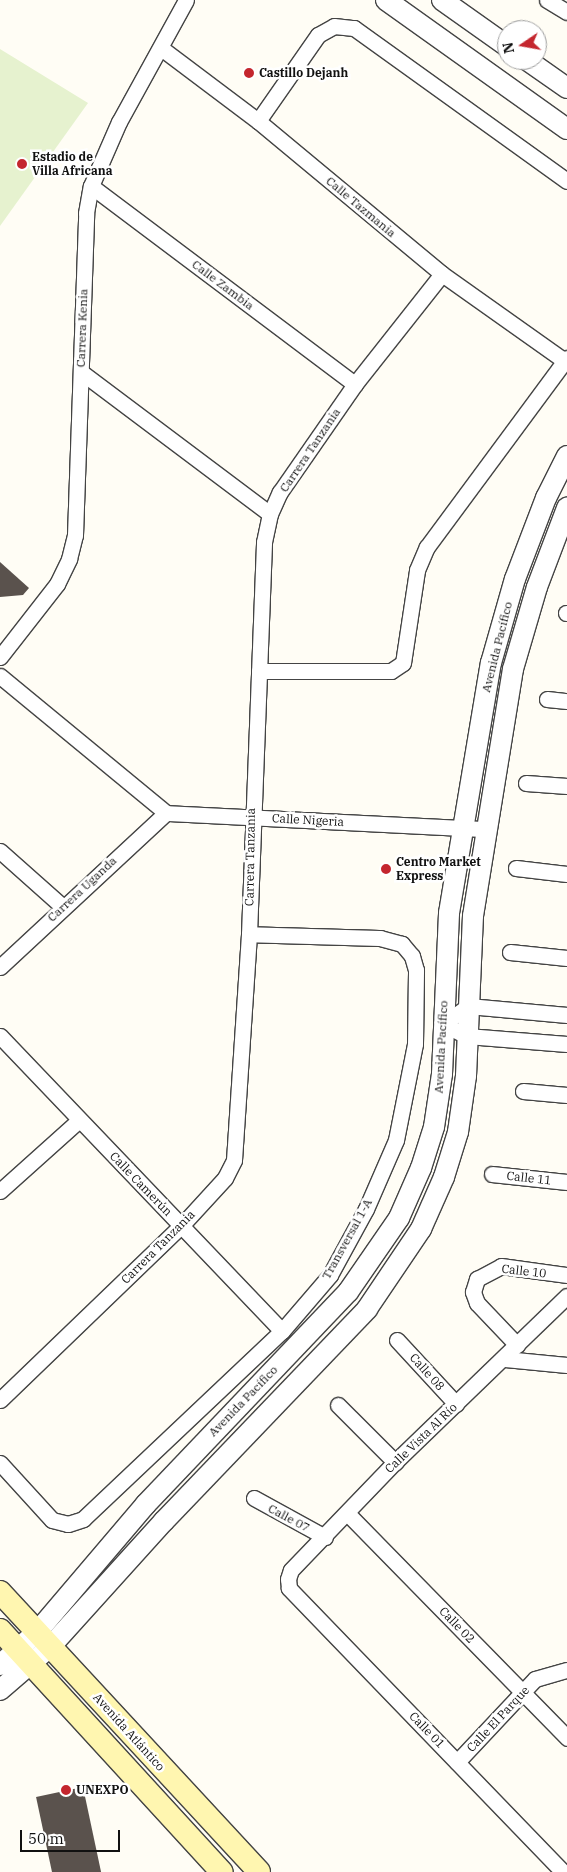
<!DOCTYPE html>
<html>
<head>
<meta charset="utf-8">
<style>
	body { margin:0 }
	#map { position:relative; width:567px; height:1872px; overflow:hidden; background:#fffdf5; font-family:"IBM Plex Serif",serif }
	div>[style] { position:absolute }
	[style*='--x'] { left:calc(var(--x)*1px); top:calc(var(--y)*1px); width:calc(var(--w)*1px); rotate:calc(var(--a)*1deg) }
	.pitch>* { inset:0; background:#e6f2cf }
	.building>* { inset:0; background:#5a524d; transform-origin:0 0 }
	.roads { filter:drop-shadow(1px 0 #444) drop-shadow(-1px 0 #444) drop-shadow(0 1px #444) drop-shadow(0 -1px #444) }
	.minor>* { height:15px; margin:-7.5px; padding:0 7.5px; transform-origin:7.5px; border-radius:7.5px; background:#fff }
	.tertiary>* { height:20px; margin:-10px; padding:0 10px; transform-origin:10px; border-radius:10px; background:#fff }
	.secondary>* { height:22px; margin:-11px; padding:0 11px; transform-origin:11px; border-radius:11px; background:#fff6b0 }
	.dots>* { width:14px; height:14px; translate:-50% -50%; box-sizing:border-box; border:2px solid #fff; border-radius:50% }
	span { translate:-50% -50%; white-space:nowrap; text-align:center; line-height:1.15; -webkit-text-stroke:5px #fff; paint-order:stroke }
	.poi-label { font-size:12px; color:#111; font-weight:700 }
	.left { translate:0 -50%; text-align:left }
	.street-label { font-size:12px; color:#111 }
	.north { position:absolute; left:497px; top:20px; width:50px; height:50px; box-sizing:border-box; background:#fff; border:1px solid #a0a0a0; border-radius:50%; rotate:258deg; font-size:14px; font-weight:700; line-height:20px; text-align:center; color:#111 }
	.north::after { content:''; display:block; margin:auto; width:18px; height:22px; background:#c4262e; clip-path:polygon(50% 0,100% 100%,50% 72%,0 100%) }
	.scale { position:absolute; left:20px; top:1830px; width:100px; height:22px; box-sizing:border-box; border:2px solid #111; border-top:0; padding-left:6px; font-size:15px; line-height:18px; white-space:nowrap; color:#111; -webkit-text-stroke:4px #fff; paint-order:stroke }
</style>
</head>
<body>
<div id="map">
	<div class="pitch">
		<div style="clip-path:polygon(0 49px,88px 103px,0 226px)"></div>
	</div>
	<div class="building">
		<div style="clip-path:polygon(0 562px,29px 588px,23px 595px,0 597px)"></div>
		<div style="left:83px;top:1787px;width:87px;height:48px;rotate:78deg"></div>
	</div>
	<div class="roads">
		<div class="minor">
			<div style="--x:547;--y:0;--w:23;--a:31"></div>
			<div style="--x:161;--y:48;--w:121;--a:37"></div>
			<div style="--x:258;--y:121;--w:239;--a:39.7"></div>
			<div style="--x:442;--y:274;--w:151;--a:35.3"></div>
			<div style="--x:258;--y:121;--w:105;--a:-55.1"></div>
			<div style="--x:318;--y:35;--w:18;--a:-29"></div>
			<div style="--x:334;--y:26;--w:20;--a:6"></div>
			<div style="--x:354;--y:28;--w:262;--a:35.7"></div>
			<div style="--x:91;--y:186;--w:330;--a:36.9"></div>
			<div style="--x:81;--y:372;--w:236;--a:36.9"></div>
			<div style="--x:566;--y:613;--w:1;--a:0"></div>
			<div style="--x:0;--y:657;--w:93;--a:-52"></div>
			<div style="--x:57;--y:584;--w:28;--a:-64"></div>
			<div style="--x:69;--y:559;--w:25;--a:-76"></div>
			<div style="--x:75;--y:535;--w:322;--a:-88"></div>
			<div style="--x:86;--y:213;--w:27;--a:-80"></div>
			<div style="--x:91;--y:186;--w:70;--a:-66.4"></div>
			<div style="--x:119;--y:122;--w:139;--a:-61.2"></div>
			<div style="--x:259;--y:671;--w:132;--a:0"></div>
			<div style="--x:391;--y:671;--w:14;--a:-34"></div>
			<div style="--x:403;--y:663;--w:94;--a:-81.4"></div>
			<div style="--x:417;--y:570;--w:25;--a:-67"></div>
			<div style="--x:427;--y:547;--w:235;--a:-53.5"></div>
			<div style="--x:0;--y:676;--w:215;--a:39.5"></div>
			<div style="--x:166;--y:813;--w:319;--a:2.9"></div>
			<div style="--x:547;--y:699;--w:20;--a:6"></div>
			<div style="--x:526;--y:783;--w:41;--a:4.2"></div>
			<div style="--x:0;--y:851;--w:84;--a:41.6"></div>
			<div style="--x:516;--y:868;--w:51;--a:6.7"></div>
			<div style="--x:510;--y:952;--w:57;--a:6"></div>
			<div style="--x:0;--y:967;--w:226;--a:-42.9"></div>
			<div style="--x:567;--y:1015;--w:99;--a:-174.8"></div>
			<div style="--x:468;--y:1006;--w:31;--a:144"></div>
			<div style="--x:443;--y:1024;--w:27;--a:27"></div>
			<div style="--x:467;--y:1036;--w:100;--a:4.6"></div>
			<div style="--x:0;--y:1036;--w:408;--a:46.3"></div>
			<div style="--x:523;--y:1091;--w:44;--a:5.2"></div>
			<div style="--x:492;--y:1174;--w:75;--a:6.1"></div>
			<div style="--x:0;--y:1191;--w:106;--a:-41.9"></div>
			<div style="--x:397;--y:1340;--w:87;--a:47.3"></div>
			<div style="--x:517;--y:1345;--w:58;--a:-133.6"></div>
			<div style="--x:477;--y:1303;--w:12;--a:-110"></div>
			<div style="--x:473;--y:1292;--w:14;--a:-73"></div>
			<div style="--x:477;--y:1279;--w:27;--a:-28"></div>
			<div style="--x:501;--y:1266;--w:67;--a:7.8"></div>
			<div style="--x:505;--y:1359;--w:62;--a:5.5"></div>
			<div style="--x:0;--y:1400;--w:251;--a:-43.9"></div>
			<div style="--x:181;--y:1226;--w:65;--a:-47.5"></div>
			<div style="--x:225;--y:1178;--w:20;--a:-63"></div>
			<div style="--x:234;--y:1160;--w:226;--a:-86.2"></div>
			<div style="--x:249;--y:934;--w:392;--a:-87.8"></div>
			<div style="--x:264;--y:542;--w:29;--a:-78"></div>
			<div style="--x:270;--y:514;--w:24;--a:-66"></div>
			<div style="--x:280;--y:492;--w:131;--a:-55.2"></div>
			<div style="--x:355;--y:384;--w:140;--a:-51.7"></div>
			<div style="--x:338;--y:1405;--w:81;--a:45"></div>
			<div style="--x:0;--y:1463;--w:77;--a:47.6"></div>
			<div style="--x:52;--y:1520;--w:16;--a:14"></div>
			<div style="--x:68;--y:1524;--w:16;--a:-18"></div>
			<div style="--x:83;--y:1519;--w:274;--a:-43.4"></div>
			<div style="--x:282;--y:1331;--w:74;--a:-49.4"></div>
			<div style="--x:330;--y:1275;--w:75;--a:-61.4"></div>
			<div style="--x:366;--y:1209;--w:75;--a:-66.5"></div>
			<div style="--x:396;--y:1140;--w:98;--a:-78.8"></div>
			<div style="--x:415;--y:1044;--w:74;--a:-89.2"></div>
			<div style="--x:416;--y:970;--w:15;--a:-106"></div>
			<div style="--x:412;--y:956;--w:16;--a:-130"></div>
			<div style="--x:402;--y:944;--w:23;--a:-165"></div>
			<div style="--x:380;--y:938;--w:131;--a:-178.3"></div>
			<div style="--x:254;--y:1498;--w:81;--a:28.8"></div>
			<div style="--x:347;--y:1513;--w:315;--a:45.6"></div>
			<div style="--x:457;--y:1762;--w:114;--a:-46.8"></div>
			<div style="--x:535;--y:1679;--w:33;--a:-16"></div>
			<div style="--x:563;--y:1872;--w:395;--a:-134"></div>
			<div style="--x:289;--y:1588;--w:9;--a:-96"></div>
			<div style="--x:288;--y:1579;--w:9;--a:-72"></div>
			<div style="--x:291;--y:1570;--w:150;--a:-46.1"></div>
			<div style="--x:395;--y:1462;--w:239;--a:-44"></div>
		</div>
		<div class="tertiary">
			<div style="--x:386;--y:0;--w:222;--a:35.5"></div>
			<div style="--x:442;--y:0;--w:80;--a:35.3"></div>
			<div style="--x:527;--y:60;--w:49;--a:35"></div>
			<div style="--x:0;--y:1665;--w:51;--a:-41.8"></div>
			<div style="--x:38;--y:1631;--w:167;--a:-49.6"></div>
			<div style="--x:146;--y:1504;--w:293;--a:-46.4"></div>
			<div style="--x:348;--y:1292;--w:90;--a:-55.4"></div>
			<div style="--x:399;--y:1218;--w:55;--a:-66.3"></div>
			<div style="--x:421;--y:1168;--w:43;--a:-72.4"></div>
			<div style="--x:434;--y:1127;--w:54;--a:-81.4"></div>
			<div style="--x:442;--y:1074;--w:161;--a:-87.5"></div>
			<div style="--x:449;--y:913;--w:254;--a:-80.5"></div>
			<div style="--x:491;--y:663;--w:87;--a:-74.1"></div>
			<div style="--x:515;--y:579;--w:87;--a:-69.1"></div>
			<div style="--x:546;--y:498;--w:47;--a:-63.4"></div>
			<div style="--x:0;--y:1690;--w:67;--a:-40.8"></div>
			<div style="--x:51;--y:1646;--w:169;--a:-47.9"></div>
			<div style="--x:164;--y:1521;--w:294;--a:-46.2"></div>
			<div style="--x:367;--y:1309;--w:97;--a:-56"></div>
			<div style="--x:421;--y:1229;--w:57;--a:-66.1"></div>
			<div style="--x:444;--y:1177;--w:47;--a:-72.7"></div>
			<div style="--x:458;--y:1132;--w:57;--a:-81.9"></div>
			<div style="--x:466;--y:1076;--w:160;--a:-87.5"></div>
			<div style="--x:473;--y:916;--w:250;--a:-80.8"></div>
			<div style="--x:513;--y:669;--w:85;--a:-73.7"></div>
			<div style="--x:537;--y:587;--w:85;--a:-69.2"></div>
		</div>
		<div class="secondary">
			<div style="--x:0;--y:1592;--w:381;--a:47.2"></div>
			<div style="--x:0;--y:1630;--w:328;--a:47.5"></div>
		</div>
	</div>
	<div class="dots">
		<div style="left:249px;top:73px;background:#c4262e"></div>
		<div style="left:22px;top:164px;background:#c4262e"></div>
		<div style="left:386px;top:869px;background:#c4262e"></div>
		<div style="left:66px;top:1790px;background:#c4262e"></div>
	</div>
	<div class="poi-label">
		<span class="left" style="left:259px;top:73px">Castillo Dejanh</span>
		<span class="left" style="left:32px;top:164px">Estadio de<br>Villa Africana</span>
		<span class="left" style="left:396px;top:869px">Centro Market<br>Express</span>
		<span class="left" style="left:76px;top:1790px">UNEXPO</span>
	</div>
	<div class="street-label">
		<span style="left:361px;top:207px;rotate:40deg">Calle Tazmania</span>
		<span style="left:223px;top:285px;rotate:37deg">Calle Zambia</span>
		<span style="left:82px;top:328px;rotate:-88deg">Carrera Kenia</span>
		<span style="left:310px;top:450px;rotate:-56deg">Carrera Tanzania</span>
		<span style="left:497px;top:647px;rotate:-76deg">Avenida Pacífico</span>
		<span style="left:308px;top:820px;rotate:3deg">Calle Nigeria</span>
		<span style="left:250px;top:857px;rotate:-89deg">Carrera Tanzania</span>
		<span style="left:82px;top:889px;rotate:-43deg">Carrera Uganda</span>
		<span style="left:441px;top:1047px;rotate:-87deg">Avenida Pacífico</span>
		<span style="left:529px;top:1178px;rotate:6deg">Calle 11</span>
		<span style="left:141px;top:1184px;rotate:46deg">Calle Camerún</span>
		<span style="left:347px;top:1239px;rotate:-61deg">Transversal 1-A</span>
		<span style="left:158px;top:1247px;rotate:-45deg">Carrera Tanzania</span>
		<span style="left:524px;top:1271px;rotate:6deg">Calle 10</span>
		<span style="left:427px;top:1372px;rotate:48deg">Calle 08</span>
		<span style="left:243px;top:1401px;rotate:-46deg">Avenida Pacífico</span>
		<span style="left:421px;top:1438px;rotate:-44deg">Calle Vista Al Río</span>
		<span style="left:289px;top:1518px;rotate:28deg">Calle 07</span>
		<span style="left:457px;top:1625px;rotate:46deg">Calle 02</span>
		<span style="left:498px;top:1719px;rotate:-47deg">Calle El Parque</span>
		<span style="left:427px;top:1730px;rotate:46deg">Calle 01</span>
		<span style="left:129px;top:1732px;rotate:48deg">Avenida Atlántico</span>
	</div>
	<div class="north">N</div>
	<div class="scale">50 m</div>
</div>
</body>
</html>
